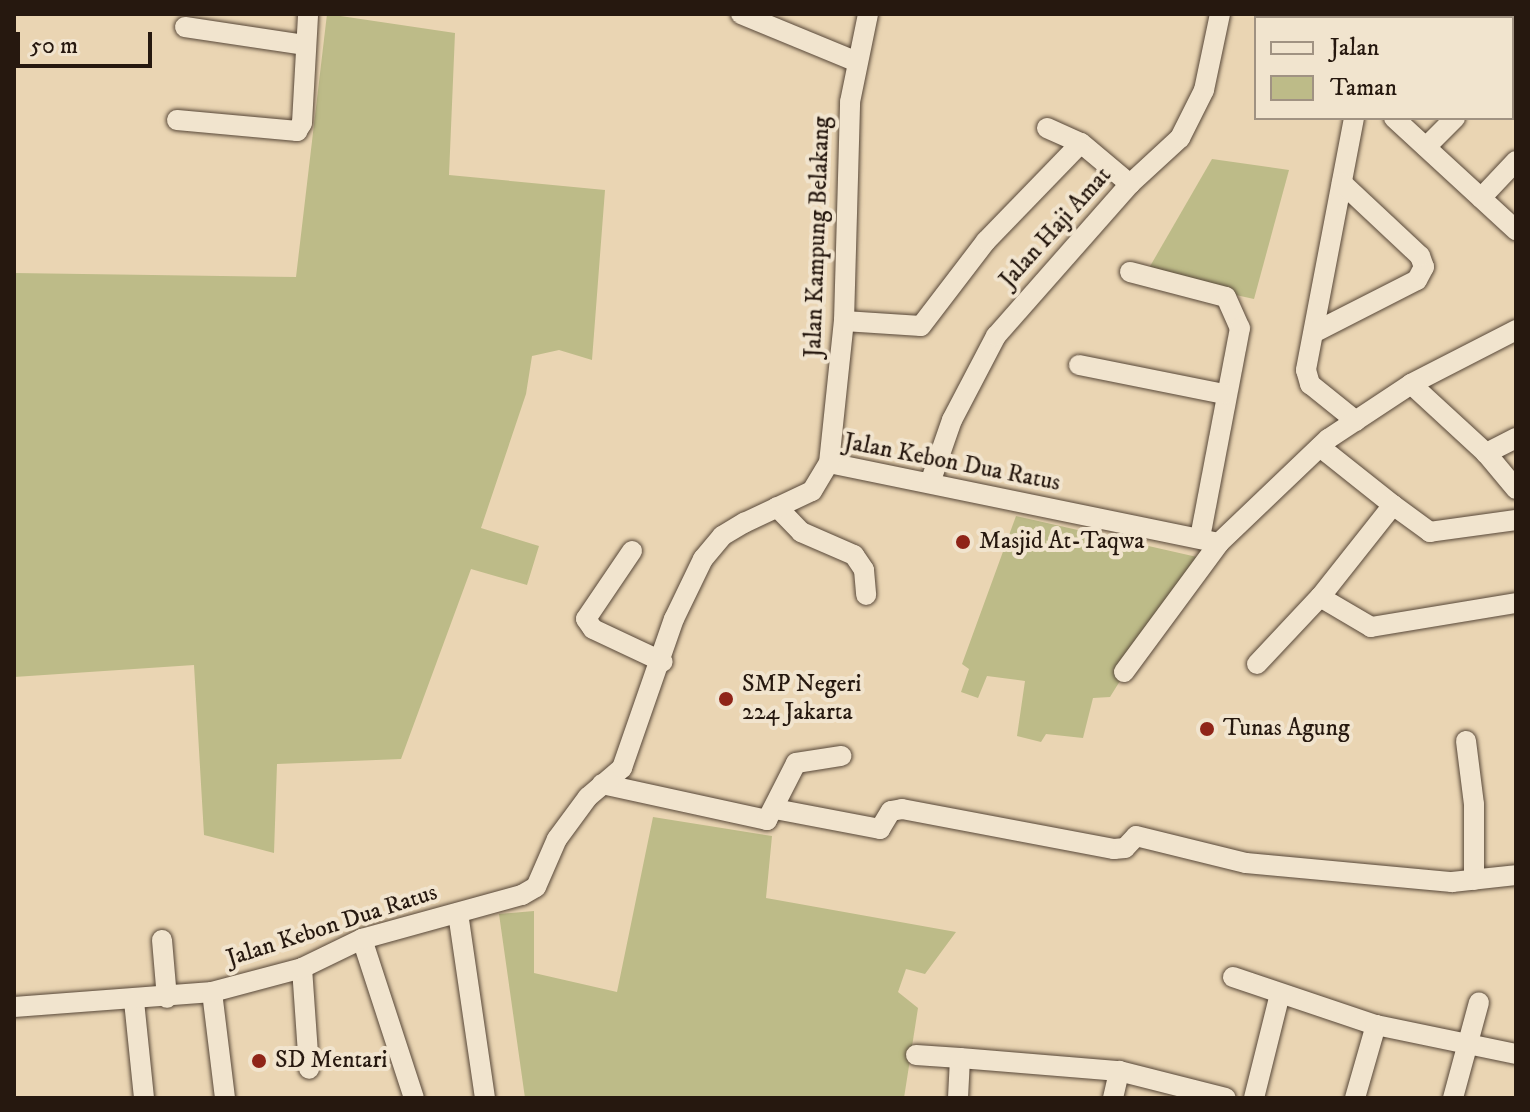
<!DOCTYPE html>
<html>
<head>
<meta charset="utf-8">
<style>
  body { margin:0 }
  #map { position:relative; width:1530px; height:1112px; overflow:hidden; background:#ead5b3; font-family:"IM FELL DW Pica",serif }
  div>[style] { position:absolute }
  .green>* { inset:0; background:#bdbb88 }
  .roads { filter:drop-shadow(0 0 2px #574738) drop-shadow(0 0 2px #574738) }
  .minor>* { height:20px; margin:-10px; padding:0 10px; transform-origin:10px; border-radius:10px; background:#f1e4ce }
  .dots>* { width:22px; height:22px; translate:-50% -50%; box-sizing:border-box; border:4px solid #f1e4ce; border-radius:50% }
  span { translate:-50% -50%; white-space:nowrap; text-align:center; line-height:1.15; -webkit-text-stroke:8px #f1e4ce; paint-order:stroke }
  .street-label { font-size:24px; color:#26180f }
  .poi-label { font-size:24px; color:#26180f }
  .left { translate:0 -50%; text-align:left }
  .frame { position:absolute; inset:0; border:16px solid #26180f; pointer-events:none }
  .legend { position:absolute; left:1254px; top:16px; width:260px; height:104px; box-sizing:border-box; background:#f1e4ce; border:2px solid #a09282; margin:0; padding:10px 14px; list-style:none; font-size:24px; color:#26180f }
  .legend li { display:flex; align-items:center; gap:16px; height:40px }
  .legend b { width:40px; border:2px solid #a09282 }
  .scale { position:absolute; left:16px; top:32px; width:136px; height:36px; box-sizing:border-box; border:4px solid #26180f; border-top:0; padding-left:10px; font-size:24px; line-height:28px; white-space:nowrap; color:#26180f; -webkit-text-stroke:6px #f1e4ce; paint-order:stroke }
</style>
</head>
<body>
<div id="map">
  <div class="green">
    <i style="clip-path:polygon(327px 14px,455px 33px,449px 175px,605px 190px,592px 360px,559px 350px,532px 356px,526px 394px,481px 528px,539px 546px,527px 585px,471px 569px,401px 759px,277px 764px,274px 853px,204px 835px,194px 665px,14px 677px,14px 273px,296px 277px)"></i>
    <i style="clip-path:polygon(1212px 159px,1289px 170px,1254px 299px,1145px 275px)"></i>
    <i style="clip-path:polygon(1016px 516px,1197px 557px,1110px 697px,1093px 698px,1083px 738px,1046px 734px,1041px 742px,1017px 736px,1025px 681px,987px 676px,978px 698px,961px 692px,969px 669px,962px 664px)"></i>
    <i style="clip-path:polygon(653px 817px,772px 836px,766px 898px,956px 932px,925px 974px,906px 969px,898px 992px,918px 1008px,904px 1098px,525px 1098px,499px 914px,534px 911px,534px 973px,617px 992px)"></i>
  </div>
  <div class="roads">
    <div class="minor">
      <i style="left:741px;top:14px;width:123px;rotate:22.4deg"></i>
      <i style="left:1352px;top:18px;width:4px;rotate:-76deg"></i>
      <i style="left:1419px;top:18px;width:4px;rotate:-63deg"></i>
      <i style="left:1437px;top:18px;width:6px;rotate:-45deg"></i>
      <i style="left:185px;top:27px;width:122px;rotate:8.5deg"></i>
      <i style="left:1512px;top:61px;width:6px;rotate:-45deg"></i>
      <i style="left:1354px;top:118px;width:257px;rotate:100.8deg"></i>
      <i style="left:1306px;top:370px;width:15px;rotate:74deg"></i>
      <i style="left:1310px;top:384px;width:59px;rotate:38.8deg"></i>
      <i style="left:1394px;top:118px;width:166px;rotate:42.6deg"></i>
      <i style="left:177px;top:120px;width:121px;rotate:5.2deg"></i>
      <i style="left:297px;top:131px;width:9px;rotate:-58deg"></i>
      <i style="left:302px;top:123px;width:109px;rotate:-86.8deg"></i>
      <i style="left:1047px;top:128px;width:37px;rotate:24deg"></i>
      <i style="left:1081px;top:143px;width:64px;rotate:39.9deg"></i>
      <i style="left:1426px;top:147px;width:41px;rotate:-45deg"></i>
      <i style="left:1481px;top:198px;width:51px;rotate:-46.6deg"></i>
      <i style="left:1130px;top:272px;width:99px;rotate:14.6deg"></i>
      <i style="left:1226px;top:297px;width:34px;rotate:66deg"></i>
      <i style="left:1240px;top:328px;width:214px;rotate:100.8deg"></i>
      <i style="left:844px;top:321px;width:77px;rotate:3.7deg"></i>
      <i style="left:921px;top:326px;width:107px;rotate:-52.6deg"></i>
      <i style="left:986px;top:241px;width:136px;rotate:-45.9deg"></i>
      <i style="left:1317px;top:331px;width:112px;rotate:-27deg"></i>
      <i style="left:1417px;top:280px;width:15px;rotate:-62deg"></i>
      <i style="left:1424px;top:267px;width:12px;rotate:-110deg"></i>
      <i style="left:1420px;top:256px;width:107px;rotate:-136.9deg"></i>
      <i style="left:1079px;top:365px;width:148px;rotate:11.3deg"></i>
      <i style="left:1411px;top:384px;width:102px;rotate:42.6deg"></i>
      <i style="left:1516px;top:438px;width:34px;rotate:153deg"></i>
      <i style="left:1486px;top:453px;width:47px;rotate:50.2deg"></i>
      <i style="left:1320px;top:447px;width:93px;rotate:38.5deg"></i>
      <i style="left:829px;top:463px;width:398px;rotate:11.6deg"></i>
      <i style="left:930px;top:483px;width:67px;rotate:-70.8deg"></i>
      <i style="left:952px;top:420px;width:95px;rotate:-62.4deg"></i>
      <i style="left:996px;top:336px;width:203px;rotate:-48.6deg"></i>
      <i style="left:1130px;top:184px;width:68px;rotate:-42.6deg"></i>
      <i style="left:1180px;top:138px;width:54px;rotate:-63.4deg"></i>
      <i style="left:1204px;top:90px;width:78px;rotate:-78.1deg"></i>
      <i style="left:777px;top:507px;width:35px;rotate:46deg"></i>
      <i style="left:801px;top:532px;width:58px;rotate:23.5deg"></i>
      <i style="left:854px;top:555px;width:18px;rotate:56deg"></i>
      <i style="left:864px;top:570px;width:25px;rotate:85deg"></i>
      <i style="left:1516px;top:520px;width:87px;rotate:172.1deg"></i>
      <i style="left:1430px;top:532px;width:46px;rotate:-143.9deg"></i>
      <i style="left:1393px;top:505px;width:117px;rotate:128.4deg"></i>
      <i style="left:1320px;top:597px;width:59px;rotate:30.5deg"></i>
      <i style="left:1371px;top:627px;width:147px;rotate:-9.4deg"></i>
      <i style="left:632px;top:551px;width:82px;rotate:124.1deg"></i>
      <i style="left:586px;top:619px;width:12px;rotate:55deg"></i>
      <i style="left:593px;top:629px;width:77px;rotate:25.2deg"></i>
      <i style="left:1257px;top:664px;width:92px;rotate:-46.8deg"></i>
      <i style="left:1124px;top:672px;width:160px;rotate:-53.6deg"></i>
      <i style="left:1219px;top:543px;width:151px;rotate:-43.7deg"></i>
      <i style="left:1328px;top:439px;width:100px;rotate:-33.5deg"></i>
      <i style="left:1411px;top:384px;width:118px;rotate:-27.2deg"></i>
      <i style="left:1466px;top:741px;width:64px;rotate:82.8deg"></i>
      <i style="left:1474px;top:804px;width:76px;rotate:90deg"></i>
      <i style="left:602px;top:784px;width:169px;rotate:12.3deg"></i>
      <i style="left:767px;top:820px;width:64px;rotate:-63deg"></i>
      <i style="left:796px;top:763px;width:46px;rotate:-8.8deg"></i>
      <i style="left:775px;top:809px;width:107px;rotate:10.8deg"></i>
      <i style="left:880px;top:829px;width:21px;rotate:-59deg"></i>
      <i style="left:891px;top:811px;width:11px;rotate:-10deg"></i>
      <i style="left:902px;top:809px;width:216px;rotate:10.7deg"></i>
      <i style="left:1114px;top:849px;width:11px;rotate:-5deg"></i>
      <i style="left:1125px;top:848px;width:16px;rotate:-47deg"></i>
      <i style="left:1136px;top:836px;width:113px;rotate:13.8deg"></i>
      <i style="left:1246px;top:863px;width:207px;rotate:5.3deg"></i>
      <i style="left:1452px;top:882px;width:64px;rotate:-6.2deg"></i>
      <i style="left:458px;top:913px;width:187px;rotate:81.7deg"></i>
      <i style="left:362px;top:939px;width:167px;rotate:71.9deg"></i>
      <i style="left:162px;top:940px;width:58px;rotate:85.1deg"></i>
      <i style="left:302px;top:968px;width:101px;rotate:86deg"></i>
      <i style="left:1233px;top:977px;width:151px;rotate:18.6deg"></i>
      <i style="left:1376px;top:1025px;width:143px;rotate:11.7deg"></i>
      <i style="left:212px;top:992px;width:107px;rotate:83deg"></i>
      <i style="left:134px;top:1001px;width:98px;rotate:84.1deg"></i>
      <i style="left:14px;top:1007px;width:199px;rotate:-4.3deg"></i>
      <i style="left:212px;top:992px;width:93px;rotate:-14.9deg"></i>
      <i style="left:302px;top:968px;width:67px;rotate:-25.8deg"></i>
      <i style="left:362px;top:939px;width:166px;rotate:-15.4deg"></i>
      <i style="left:522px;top:895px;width:16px;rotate:-30deg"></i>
      <i style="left:536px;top:887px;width:52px;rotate:-66.4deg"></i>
      <i style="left:557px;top:839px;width:52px;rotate:-53.6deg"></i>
      <i style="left:588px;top:797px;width:45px;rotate:-40.5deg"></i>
      <i style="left:622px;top:768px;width:158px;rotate:-70.8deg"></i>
      <i style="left:674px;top:619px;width:67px;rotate:-64.2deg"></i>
      <i style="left:703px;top:559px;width:30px;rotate:-50deg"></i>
      <i style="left:722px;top:536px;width:26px;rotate:-31deg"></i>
      <i style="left:744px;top:523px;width:75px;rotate:-25.2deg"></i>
      <i style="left:812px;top:491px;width:33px;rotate:-59deg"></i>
      <i style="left:829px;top:463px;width:143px;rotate:-84deg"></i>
      <i style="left:844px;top:321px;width:219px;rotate:-88.4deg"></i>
      <i style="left:850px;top:102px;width:90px;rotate:-78.4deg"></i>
      <i style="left:916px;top:1055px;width:44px;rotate:3.9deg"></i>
      <i style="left:958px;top:1098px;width:40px;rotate:-87.1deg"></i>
      <i style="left:960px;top:1058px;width:160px;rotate:4.7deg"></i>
      <i style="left:1113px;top:1098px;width:28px;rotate:-77deg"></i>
      <i style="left:1119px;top:1071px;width:110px;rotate:14.2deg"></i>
      <i style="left:1254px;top:1098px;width:107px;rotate:-76deg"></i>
      <i style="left:1355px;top:1098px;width:76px;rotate:-74deg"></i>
      <i style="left:1453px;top:1098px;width:99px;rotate:-74.8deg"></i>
    </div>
  </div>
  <div class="dots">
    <i style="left:963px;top:542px;background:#8f2418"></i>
    <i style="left:726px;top:699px;background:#8f2418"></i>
    <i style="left:1207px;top:729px;background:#8f2418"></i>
    <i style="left:259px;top:1061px;background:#8f2418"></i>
  </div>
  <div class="street-label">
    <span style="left:1056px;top:228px;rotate:-48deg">Jalan Haji Amat</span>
    <span style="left:818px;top:237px;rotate:-88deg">Jalan Kampung Belakang</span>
    <span style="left:952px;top:463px;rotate:11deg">Jalan Kebon Dua Ratus</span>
    <span style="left:332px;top:926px;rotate:-18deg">Jalan Kebon Dua Ratus</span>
  </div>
  <div class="poi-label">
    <span class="left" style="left:979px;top:542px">Masjid At-Taqwa</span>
    <span class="left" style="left:742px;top:699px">SMP Negeri<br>224 Jakarta</span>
    <span class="left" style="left:1223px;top:729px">Tunas Agung</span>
    <span class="left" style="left:275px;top:1061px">SD Mentari</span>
  </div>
  <div class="frame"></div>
  <ul class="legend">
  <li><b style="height:10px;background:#f1e4ce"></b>Jalan</li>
  <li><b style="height:22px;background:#bdbb88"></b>Taman</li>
  </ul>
  <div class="scale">50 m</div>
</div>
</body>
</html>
